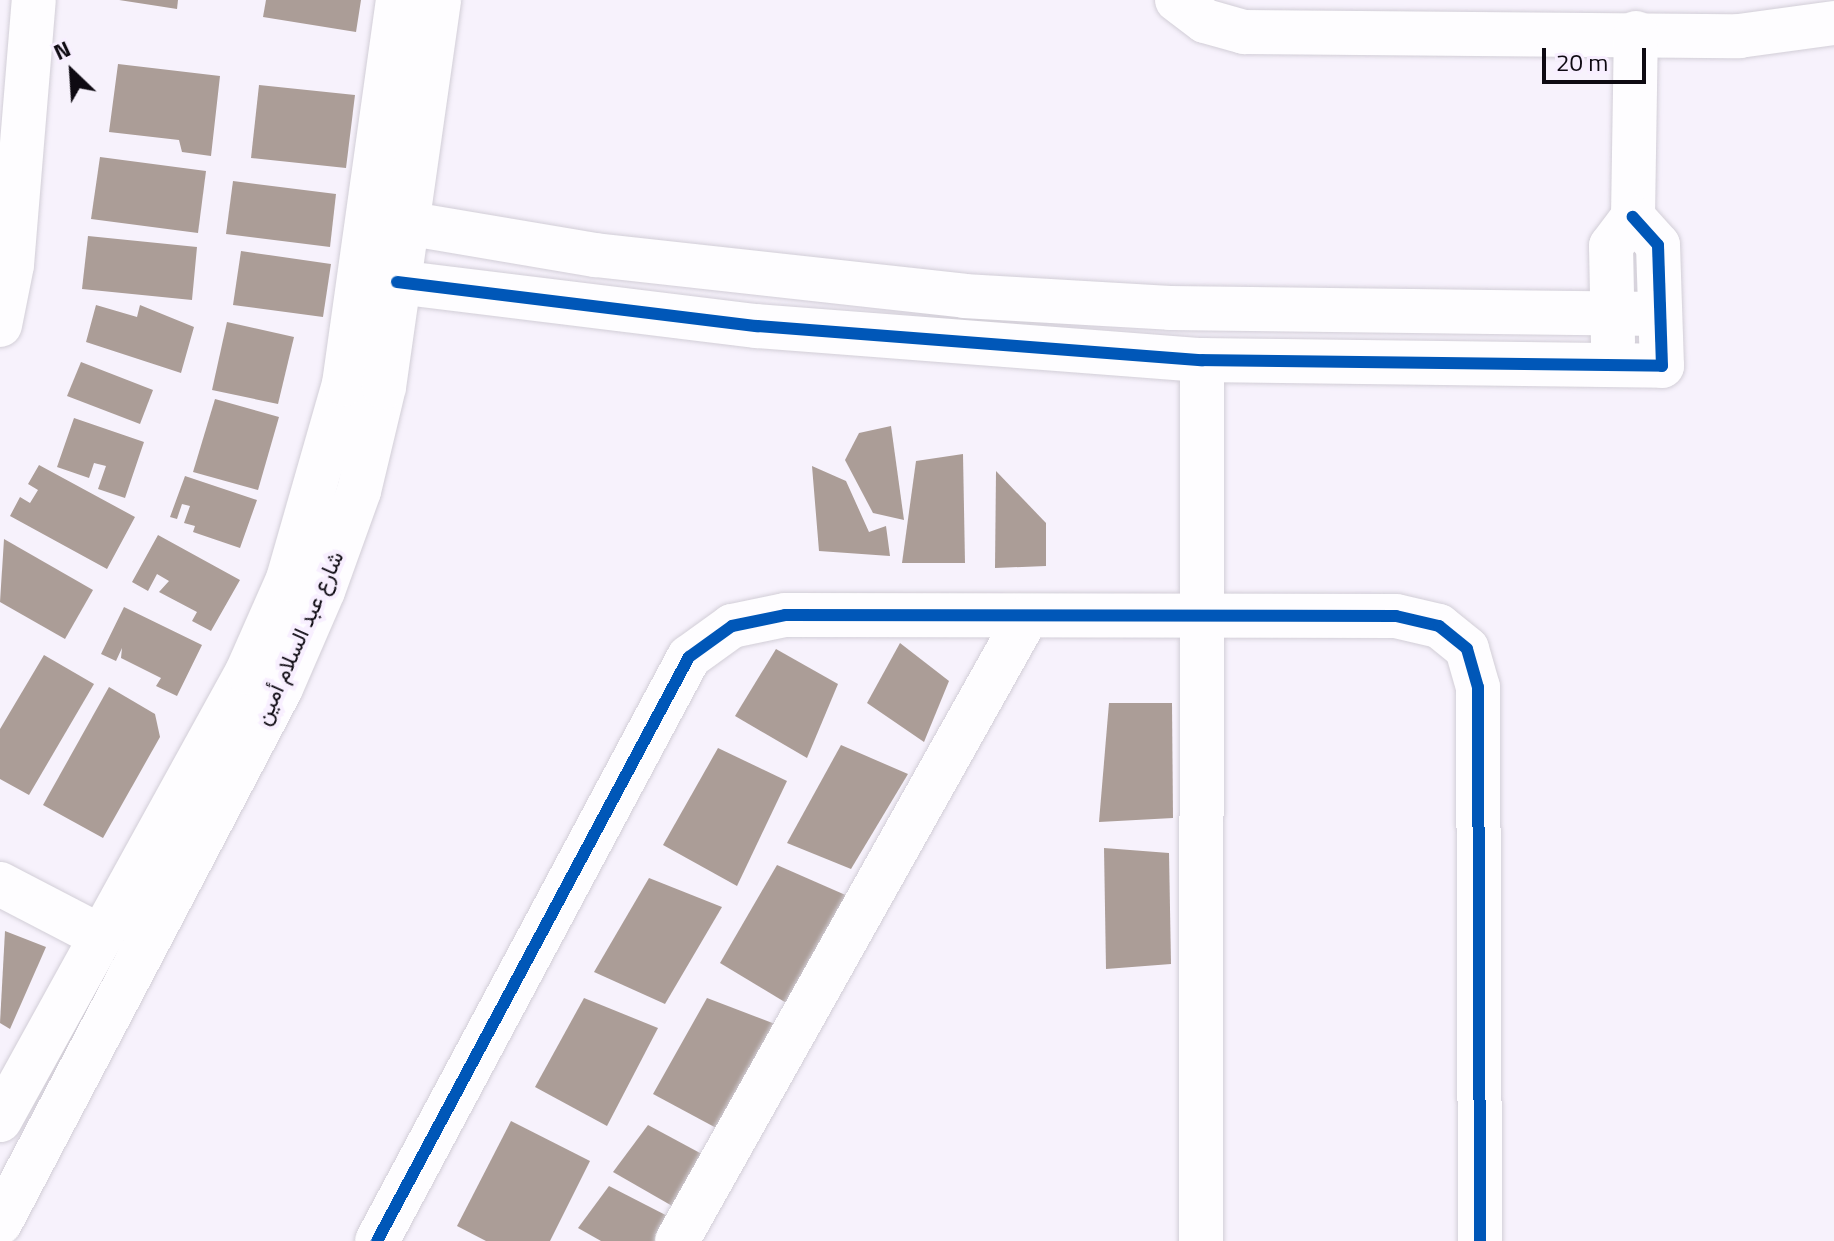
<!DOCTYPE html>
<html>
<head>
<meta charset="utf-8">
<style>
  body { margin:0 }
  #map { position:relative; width:1834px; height:1241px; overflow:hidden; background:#f7f2fc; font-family:"Titillium Web",Vazirmatn,sans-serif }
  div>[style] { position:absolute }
  .building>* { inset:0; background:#ab9d97 }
  .roads { filter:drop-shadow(0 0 2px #d2ced7) drop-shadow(0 0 2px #d2ced7) }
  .minor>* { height:44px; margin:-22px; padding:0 22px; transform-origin:22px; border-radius:22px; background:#fefdff }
  .cycleway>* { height:12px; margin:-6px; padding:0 6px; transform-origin:6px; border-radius:6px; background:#0057b8 }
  span { translate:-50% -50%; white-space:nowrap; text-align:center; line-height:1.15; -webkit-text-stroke:8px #f8efff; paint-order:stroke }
  .street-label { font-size:22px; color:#0e0a12 }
  .north { position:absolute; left:32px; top:32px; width:80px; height:80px; -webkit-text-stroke:6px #f8efff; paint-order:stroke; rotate:335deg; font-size:22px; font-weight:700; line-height:32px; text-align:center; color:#0e0a12 }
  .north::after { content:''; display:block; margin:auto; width:28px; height:36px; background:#0e0a12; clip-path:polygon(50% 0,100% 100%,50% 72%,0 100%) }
  .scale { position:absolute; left:1542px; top:48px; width:104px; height:36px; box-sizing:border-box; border:4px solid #0e0a12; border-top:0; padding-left:10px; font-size:24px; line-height:28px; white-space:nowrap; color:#0e0a12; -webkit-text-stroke:6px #f8efff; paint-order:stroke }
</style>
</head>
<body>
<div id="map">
  <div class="building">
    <i style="clip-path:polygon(119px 0,178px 0,177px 9px)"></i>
    <i style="clip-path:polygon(266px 0,361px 0,356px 32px,263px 17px)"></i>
    <i style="clip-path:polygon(118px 64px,220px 76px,211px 156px,182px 152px,179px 140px,109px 132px)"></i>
    <i style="clip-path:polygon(259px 85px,355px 95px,346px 168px,251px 158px)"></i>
    <i style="clip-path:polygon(100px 157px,206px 171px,198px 233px,91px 219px)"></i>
    <i style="clip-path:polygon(233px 181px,336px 194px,330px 247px,226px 234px)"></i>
    <i style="clip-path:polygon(88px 236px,197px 247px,192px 300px,82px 289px)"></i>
    <i style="clip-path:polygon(241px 251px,331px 264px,323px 317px,233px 305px)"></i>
    <i style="clip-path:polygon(96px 305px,137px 317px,140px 305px,194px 327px,181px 373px,86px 342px)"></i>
    <i style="clip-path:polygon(227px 322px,294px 337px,278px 404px,212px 390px)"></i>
    <i style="clip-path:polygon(81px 362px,153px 390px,140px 424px,67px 396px)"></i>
    <i style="clip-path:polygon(215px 399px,279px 417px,258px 490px,193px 472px)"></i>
    <i style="clip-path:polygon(74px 418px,144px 442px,125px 498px,98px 489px,106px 466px,94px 463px,89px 478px,57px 467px)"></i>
    <i style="clip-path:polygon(891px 426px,904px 520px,873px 513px,845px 460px,859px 433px)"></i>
    <i style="clip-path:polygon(963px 454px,965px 563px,902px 563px,916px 461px)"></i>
    <i style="clip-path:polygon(39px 465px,135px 517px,107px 569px,10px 516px,20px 497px,30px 503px,38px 490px,28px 484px)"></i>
    <i style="clip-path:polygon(812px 466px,846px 481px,869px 532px,886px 526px,890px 556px,819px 551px)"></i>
    <i style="clip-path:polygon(996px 471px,1046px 523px,1046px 566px,995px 568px)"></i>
    <i style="clip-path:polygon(185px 476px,257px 500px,240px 548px,193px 532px,195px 526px,184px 523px,190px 506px,182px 504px,177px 519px,170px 517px)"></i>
    <i style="clip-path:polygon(158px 535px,240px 580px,211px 631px,192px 621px,197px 612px,159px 592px,169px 581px,157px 574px,148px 591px,132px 582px)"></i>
    <i style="clip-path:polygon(4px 539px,93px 590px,65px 639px,0 602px)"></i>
    <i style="clip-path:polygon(124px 607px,202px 645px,177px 696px,156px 686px,161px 678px,121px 658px,122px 648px,116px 661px,101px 654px)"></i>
    <i style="clip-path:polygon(900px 643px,949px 681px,924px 742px,867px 703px)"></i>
    <i style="clip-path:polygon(776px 649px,838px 684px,807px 758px,735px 716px)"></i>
    <i style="clip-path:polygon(44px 655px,94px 684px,29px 795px,0 779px,0 729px)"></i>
    <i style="clip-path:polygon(109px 687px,155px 714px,160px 737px,103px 838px,43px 805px)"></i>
    <i style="clip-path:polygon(1109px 703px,1172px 703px,1173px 818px,1099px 822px)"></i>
    <i style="clip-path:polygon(841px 745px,908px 774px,851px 869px,787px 843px)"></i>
    <i style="clip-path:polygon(718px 748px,787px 781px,737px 886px,663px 845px)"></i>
    <i style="clip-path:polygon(1104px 848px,1169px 853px,1171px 964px,1106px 969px)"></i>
    <i style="clip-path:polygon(777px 865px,850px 897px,793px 1007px,720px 963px)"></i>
    <i style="clip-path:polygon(649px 878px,722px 907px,665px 1004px,594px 972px)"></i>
    <i style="clip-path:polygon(5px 931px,46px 947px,10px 1029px,0 1023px)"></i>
    <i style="clip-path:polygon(584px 998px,658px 1028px,607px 1126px,535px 1087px)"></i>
    <i style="clip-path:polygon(707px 998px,775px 1024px,720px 1130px,653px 1094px)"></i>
    <i style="clip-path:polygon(511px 1121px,590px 1161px,550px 1241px,486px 1241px,457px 1226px)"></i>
    <i style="clip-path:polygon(648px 1125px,713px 1160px,674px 1207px,613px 1172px)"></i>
    <i style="clip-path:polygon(609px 1186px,685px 1225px,672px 1241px,601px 1241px,578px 1228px)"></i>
  </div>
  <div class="roads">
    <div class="minor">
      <i style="left:1177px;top:0;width:35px;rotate:37deg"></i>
      <i style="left:1205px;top:21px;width:41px;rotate:15.8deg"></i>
      <i style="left:1244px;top:32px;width:495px;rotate:0.5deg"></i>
      <i style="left:1739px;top:36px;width:96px;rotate:-7.8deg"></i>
      <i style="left:1633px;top:217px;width:184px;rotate:-89.1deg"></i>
      <i style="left:406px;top:223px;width:192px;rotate:9.6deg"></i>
      <i style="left:595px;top:255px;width:371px;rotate:6.3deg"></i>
      <i style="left:964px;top:296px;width:206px;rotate:3.3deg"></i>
      <i style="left:1170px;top:308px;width:490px;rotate:0.7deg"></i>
      <i style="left:397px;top:282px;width:363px;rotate:7deg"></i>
      <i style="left:757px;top:326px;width:446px;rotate:4.4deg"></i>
      <i style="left:1202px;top:360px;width:460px;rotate:0.7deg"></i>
      <i style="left:1662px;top:366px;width:121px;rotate:-91.9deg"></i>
      <i style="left:1658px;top:245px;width:38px;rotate:-132deg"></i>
      <i style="left:0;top:325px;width:61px;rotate:-78.7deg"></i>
      <i style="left:12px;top:265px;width:266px;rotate:-85.3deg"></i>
      <i style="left:1613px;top:342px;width:96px;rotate:-91.2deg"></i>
      <i style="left:1611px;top:246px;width:36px;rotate:-53deg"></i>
      <i style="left:0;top:884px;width:110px;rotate:27.5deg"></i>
      <i style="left:0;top:1120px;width:512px;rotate:-61.13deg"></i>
      <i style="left:247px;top:672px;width:102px;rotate:-66.2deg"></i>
      <i style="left:288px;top:579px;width:203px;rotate:-74deg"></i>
      <i style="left:344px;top:384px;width:388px;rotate:-82deg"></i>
      <i style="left:0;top:1223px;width:604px;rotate:-62.29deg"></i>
      <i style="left:281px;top:688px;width:106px;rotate:-66.6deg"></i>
      <i style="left:323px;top:591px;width:106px;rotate:-70.2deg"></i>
      <i style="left:359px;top:491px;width:107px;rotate:-76.5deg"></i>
      <i style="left:384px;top:387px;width:391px;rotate:-81.9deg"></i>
      <i style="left:377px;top:1241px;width:662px;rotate:-61.89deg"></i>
      <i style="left:689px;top:657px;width:53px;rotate:-35.8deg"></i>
      <i style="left:732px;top:626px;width:54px;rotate:-11.7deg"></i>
      <i style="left:785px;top:615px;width:611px;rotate:0.09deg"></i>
      <i style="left:1396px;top:616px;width:44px;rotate:13.1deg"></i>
      <i style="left:1439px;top:626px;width:36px;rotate:39deg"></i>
      <i style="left:1467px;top:649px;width:40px;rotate:74deg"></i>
      <i style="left:1478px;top:687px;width:554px;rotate:89.79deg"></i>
      <i style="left:677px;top:1241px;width:714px;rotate:-60.74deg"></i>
      <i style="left:1201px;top:1241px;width:881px;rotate:-89.93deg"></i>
    </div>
  </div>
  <div class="cycleway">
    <i style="left:397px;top:282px;width:363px;rotate:7deg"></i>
    <i style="left:757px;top:326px;width:446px;rotate:4.4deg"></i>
    <i style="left:1202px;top:360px;width:460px;rotate:0.7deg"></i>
    <i style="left:1662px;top:366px;width:121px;rotate:-91.9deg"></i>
    <i style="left:1658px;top:245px;width:38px;rotate:-132deg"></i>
    <i style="left:377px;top:1241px;width:662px;rotate:-61.89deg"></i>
    <i style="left:689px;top:657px;width:53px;rotate:-35.8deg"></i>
    <i style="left:732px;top:626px;width:54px;rotate:-11.7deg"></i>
    <i style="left:785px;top:615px;width:611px;rotate:0.09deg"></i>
    <i style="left:1396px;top:616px;width:44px;rotate:13.1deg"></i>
    <i style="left:1439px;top:626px;width:36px;rotate:39deg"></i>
    <i style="left:1467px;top:649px;width:40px;rotate:74deg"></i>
    <i style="left:1478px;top:687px;width:554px;rotate:89.79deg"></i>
  </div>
  <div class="street-label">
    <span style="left:299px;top:638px;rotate:-66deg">شارع عبد السلام أمين</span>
  </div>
  <div class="north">N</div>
  <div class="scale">20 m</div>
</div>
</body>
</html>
